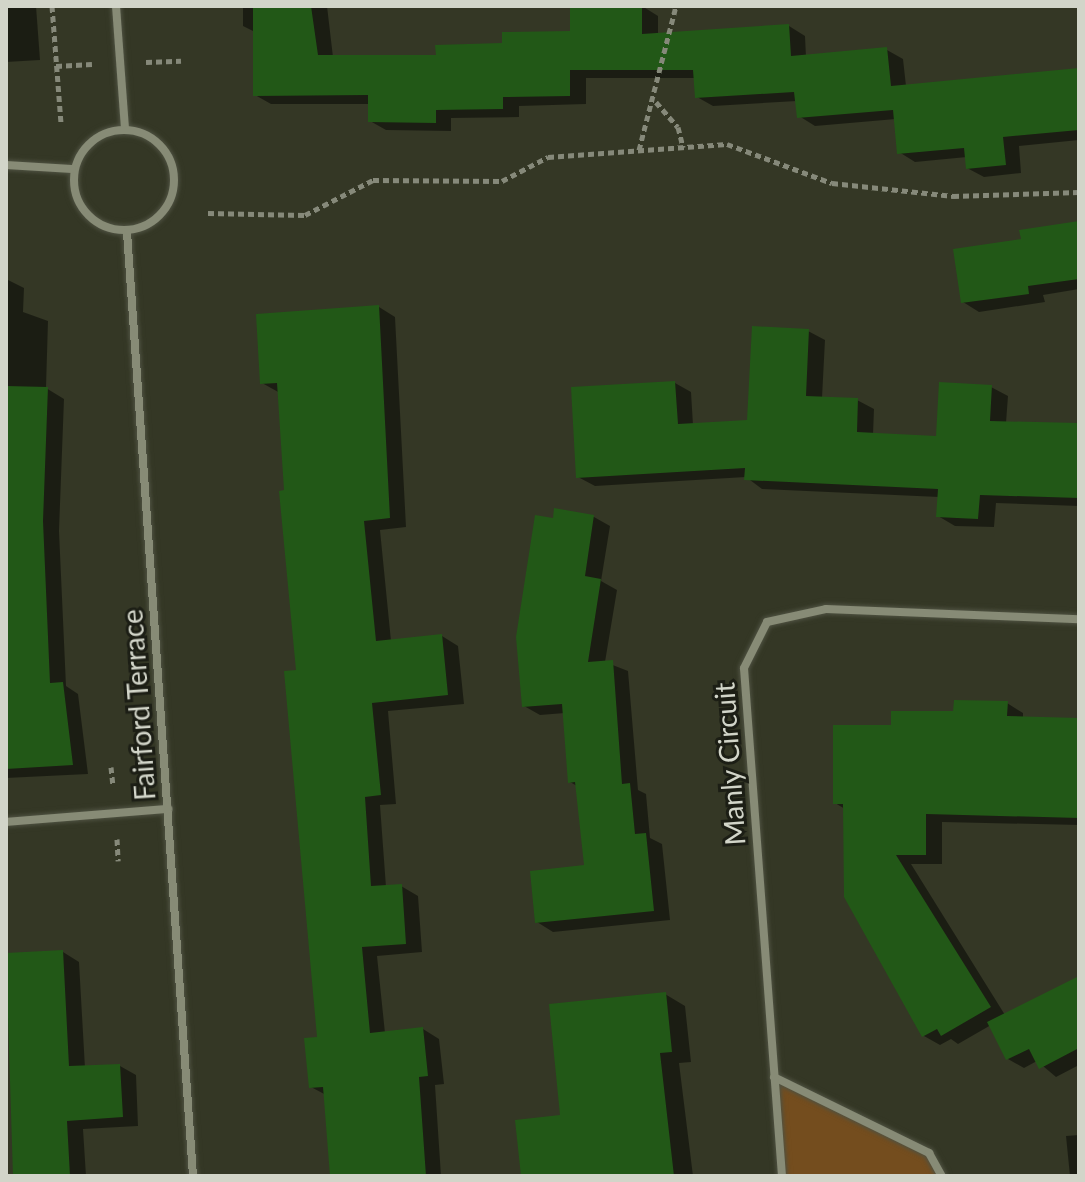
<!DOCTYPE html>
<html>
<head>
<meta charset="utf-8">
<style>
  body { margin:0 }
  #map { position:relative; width:1085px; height:1182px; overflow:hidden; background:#343725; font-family:Lato,sans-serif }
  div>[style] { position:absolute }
  .green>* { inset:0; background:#744d1e }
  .shadow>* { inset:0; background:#0007 }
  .building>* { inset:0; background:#225817 }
  .path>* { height:5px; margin-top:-2.5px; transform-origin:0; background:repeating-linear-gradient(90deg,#86897a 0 6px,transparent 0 10px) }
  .roads { filter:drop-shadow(0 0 2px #4f5242) drop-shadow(0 0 2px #4f5242) }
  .minor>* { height:8px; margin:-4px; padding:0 4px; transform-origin:4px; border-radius:4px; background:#878b76 }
  .minor>.ring { margin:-4px; padding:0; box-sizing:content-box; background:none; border:8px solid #878b76; border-radius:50% }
  span { translate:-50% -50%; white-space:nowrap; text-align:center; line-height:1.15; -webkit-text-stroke:6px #1c1e15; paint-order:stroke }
  .street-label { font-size:28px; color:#d2d5c9 }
  .frame { position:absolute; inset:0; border:8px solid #d2d5c9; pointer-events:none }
</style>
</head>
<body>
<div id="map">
  <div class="green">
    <i style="clip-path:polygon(774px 1077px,929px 1153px,942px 1176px,782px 1176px)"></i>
  </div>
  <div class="shadow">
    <i style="clip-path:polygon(6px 6px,36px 6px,40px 60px,6px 62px)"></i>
    <i style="clip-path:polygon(243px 6px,327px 6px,333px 57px,438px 57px,572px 32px,642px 6px,658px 16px,658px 35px,789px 26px,805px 36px,806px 57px,887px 50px,903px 59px,906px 86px,1079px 70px,1079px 140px,1019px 146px,1021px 173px,984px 177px,967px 168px,967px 157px,915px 162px,899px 152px,896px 119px,815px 126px,799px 116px,797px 101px,713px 106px,697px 97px,696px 78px,586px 78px,586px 104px,519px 106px,519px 117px,451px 118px,451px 131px,386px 130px,370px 121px,370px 104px,271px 104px,255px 95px,255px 32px,243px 26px)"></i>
    <i style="clip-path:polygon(1079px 223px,1079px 289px,1043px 295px,1045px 302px,979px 312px,963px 302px,1023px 241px)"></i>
    <i style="clip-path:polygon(6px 279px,24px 288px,23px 312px,48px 321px,46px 388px,64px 399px,59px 531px,66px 686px,78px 694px,88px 774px,6px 778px)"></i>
    <i style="clip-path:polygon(379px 307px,395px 317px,406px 527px,380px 530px,391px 641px,442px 636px,458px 646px,464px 704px,388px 711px,396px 804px,380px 805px,386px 887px,401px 886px,418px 896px,422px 952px,377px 956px,385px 1033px,423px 1029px,439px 1039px,444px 1084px,435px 1085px,441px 1176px,332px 1176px,326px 1095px,311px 1087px,319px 1039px,280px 393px,262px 383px)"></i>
    <i style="clip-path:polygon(808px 331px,825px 340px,822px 398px,857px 400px,874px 409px,873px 435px,938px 438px,991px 387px,1008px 396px,1006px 423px,1079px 425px,1079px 506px,996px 503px,994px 527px,955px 526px,938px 516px,939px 497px,762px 489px,746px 477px,595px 486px,578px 477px,675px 383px,691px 392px,693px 425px,749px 422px)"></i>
    <i style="clip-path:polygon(594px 517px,610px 526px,601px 581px,617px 590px,605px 662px,628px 671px,638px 790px,646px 794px,650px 838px,662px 844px,670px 920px,553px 932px,537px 922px,586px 867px,577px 786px,570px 782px,565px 713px,540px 715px,524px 706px,555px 520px)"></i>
    <i style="clip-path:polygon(1007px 703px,1023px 713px,1023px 719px,1079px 720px,1079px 825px,942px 822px,942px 864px,911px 864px,1005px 1015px,1079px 978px,1079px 1065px,1056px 1077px,1037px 1061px,1024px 1068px,1008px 1059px,991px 1025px,958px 1044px,951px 1039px,940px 1045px,924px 1036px,845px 809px,835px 803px,893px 727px)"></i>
    <i style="clip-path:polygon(63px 952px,79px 962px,85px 1068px,120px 1066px,136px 1075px,138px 1126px,83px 1129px,86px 1176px,15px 1176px,6px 955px)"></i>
    <i style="clip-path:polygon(665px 994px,685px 1006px,691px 1062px,679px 1063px,693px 1176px,523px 1176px,562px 1116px)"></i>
    <i style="clip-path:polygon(1079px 1135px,1079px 1176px,1070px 1176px,1066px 1136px)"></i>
  </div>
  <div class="building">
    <i style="clip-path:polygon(253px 6px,311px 6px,318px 55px,436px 55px,435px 45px,502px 43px,502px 32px,570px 31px,570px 6px,642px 6px,642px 34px,789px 24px,791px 56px,887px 47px,891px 86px,1079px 68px,1079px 130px,1003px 137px,1006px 165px,966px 169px,964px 148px,897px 154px,893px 110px,797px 118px,794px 92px,695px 98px,693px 70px,570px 70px,570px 96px,503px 97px,503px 109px,436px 110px,436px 123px,368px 122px,368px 95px,253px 96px)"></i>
    <i style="clip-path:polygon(1079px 221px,1079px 279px,1028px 286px,1029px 294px,961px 303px,953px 249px,1021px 239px,1019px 230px)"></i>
    <i style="clip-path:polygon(379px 305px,390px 518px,364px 521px,376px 641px,442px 634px,448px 695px,372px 703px,381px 795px,365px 797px,371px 886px,402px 884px,406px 944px,362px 947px,370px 1033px,423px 1027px,428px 1076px,419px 1077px,426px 1176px,330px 1176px,323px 1087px,309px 1088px,304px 1038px,317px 1037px,284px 671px,296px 670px,279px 491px,284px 490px,277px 383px,260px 384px,256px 314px)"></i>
    <i style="clip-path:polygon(752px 326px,809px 329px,806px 396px,858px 398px,857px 432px,936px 436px,939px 382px,992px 385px,990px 421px,1079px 423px,1079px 498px,980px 495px,978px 519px,936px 517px,938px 489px,744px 480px,745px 468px,576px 478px,571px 387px,675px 381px,678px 424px,747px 420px)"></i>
    <i style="clip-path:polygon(6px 386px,48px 387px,43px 521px,50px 683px,63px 682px,73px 765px,6px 769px)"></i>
    <i style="clip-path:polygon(554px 508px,594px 515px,585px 576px,601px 579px,588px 662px,613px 660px,622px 784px,630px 783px,635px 834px,646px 833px,654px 911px,535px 923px,530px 871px,584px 865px,575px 782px,568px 783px,562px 704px,522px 707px,516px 637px,535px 515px,553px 518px)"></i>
    <i style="clip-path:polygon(954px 700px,1008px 701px,1007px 716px,1079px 718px,1079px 818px,926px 814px,926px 855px,896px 855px,991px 1007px,941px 1036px,937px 1029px,922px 1037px,844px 897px,843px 804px,833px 804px,833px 725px,891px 725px,891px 711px,953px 711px)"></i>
    <i style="clip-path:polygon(63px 950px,69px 1066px,120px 1064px,123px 1117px,67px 1121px,70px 1176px,13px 1176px,6px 953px)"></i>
    <i style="clip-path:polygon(1079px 976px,1079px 1048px,1039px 1069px,1029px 1049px,1006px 1060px,987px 1022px)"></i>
    <i style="clip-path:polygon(666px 992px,672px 1052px,660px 1053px,674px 1176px,521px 1176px,515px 1120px,560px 1115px,549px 1004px)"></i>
  </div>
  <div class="path">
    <i style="left:52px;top:6px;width:117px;rotate:85.6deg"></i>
    <i style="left:146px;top:62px;width:35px;rotate:-2deg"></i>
    <i style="left:56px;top:66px;width:36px;rotate:-3deg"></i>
    <i style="left:656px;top:102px;width:33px;rotate:49deg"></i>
    <i style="left:678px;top:127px;width:21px;rotate:76deg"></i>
    <i style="left:639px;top:150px;width:149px;rotate:-75.6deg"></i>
    <i style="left:208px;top:213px;width:97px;rotate:1.2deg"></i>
    <i style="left:305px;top:215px;width:76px;rotate:-27.2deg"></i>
    <i style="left:373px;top:180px;width:129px;rotate:0.4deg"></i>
    <i style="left:502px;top:181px;width:52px;rotate:-27.6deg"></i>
    <i style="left:548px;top:157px;width:179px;rotate:-4.2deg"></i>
    <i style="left:727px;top:144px;width:112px;rotate:20.4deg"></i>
    <i style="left:832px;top:183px;width:122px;rotate:6.1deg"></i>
    <i style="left:953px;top:196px;width:126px;rotate:-1.8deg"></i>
    <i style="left:111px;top:767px;width:18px;rotate:84deg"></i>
    <i style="left:117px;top:839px;width:22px;rotate:87deg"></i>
  </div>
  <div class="roads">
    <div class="minor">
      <i style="left:116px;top:6px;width:124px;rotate:85.8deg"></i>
      <i class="ring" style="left:74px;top:130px;width:92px;height:92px"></i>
      <i style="left:6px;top:165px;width:66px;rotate:3.5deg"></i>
      <i style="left:127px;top:232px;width:946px;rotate:86deg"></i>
      <i style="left:6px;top:822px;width:163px;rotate:-4.6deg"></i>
      <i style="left:774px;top:1077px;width:173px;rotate:26.1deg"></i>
      <i style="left:929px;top:1153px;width:26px;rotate:61deg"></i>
      <i style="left:782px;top:1176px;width:509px;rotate:-94.28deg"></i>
      <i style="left:744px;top:668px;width:51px;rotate:-63.4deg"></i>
      <i style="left:767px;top:622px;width:60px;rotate:-12.4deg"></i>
      <i style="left:826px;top:609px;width:253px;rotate:2.3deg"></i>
    </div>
  </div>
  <div class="street-label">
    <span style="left:138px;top:705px;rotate:-94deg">Fairford Terrace</span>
    <span style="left:729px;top:764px;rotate:-94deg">Manly Circuit</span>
  </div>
  <div class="frame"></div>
</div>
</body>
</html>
